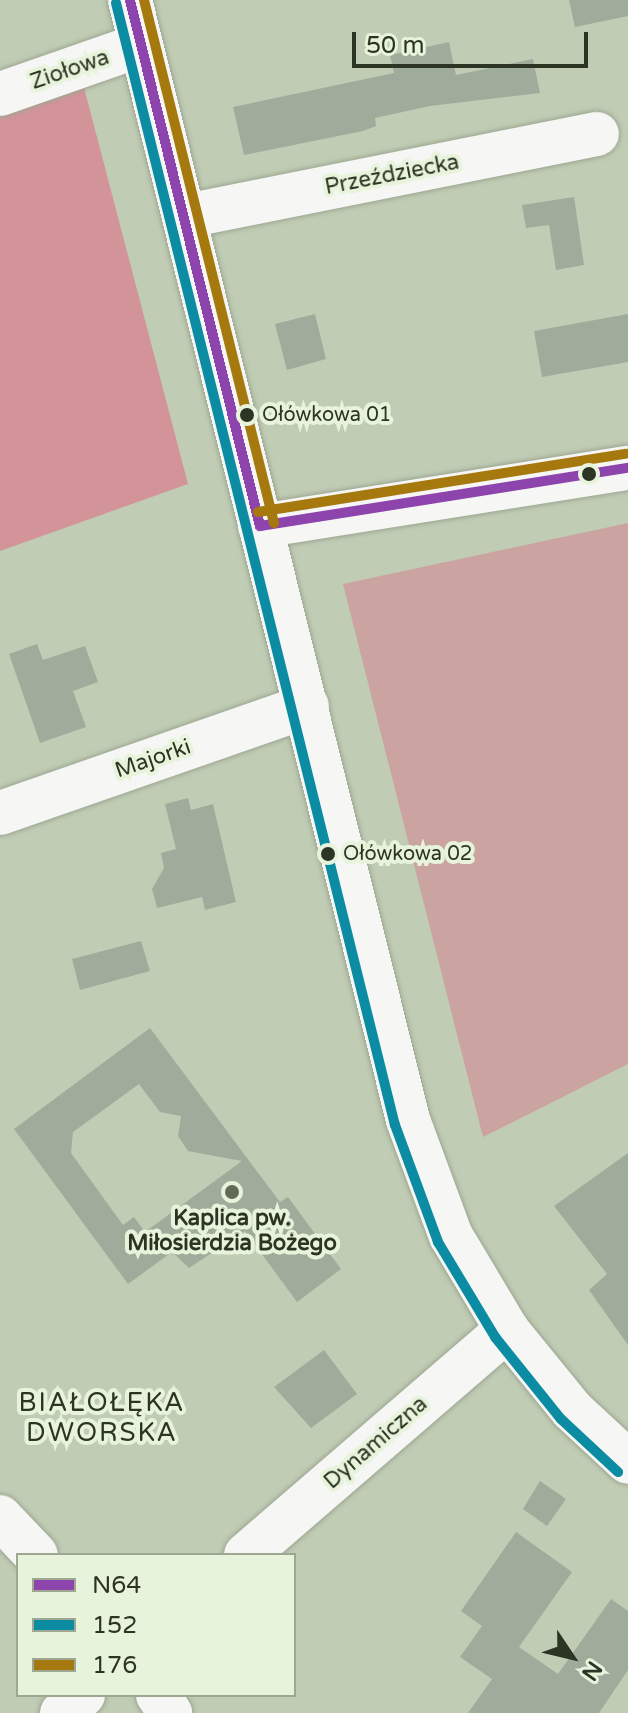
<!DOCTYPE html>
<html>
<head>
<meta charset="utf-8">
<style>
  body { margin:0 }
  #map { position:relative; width:628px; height:1713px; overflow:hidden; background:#c0ccb4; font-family:"Varela Round",sans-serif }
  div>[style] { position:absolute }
  .green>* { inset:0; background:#cba3a0 }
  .forest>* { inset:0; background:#d39499 }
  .building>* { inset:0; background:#a0ac9b }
  .roads { filter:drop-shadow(0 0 2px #9ca692) drop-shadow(0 0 2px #9ca692) }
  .minor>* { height:44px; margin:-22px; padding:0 22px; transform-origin:22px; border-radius:22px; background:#f6f7f4 }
  .bus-1>* { height:10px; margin:-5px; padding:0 5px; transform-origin:5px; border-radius:5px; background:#8e44ad }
  .bus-2>* { height:10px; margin:-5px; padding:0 5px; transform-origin:5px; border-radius:5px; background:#0b8ca3 }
  .bus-3>* { height:10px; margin:-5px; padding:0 5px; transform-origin:5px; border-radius:5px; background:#a6790e }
  .dots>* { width:22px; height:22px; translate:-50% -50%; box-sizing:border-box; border:4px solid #e8f3dc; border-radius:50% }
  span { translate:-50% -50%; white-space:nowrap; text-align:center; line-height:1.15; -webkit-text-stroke:8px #e8f3dc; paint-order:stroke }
  .bus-label { font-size:20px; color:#2c3523 }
  .left { translate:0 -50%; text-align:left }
  .street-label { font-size:22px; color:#2c3523 }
  .poi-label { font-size:22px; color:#2c3523; font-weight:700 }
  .quarter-label { font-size:26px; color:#2c3523; letter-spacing:2px }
  .legend { position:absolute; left:16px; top:1553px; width:280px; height:144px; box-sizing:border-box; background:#e8f3dc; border:2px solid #9da792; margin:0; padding:10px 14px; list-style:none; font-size:24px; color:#2c3523 }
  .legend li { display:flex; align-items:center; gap:16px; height:40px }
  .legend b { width:40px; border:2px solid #9da792 }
  .north { position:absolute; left:532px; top:1617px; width:80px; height:80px; -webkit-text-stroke:6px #e8f3dc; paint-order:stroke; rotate:125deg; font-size:22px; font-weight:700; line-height:32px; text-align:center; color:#2c3523 }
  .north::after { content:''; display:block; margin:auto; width:28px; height:36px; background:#2c3523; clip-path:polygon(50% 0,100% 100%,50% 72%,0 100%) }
  .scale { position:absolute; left:352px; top:32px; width:236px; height:36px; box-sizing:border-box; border:4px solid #2c3523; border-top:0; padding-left:10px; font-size:24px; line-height:28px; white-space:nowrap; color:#2c3523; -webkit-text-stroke:6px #e8f3dc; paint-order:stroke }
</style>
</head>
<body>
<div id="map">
  <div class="green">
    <i style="clip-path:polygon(628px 523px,628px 1064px,483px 1137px,343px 584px)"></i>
  </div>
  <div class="forest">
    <i style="clip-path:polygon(82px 80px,188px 484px,0 551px,0 109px)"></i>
  </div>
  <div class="building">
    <i style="clip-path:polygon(569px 0,628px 0,628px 16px,575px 27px)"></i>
    <i style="clip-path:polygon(449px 42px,456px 75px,533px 59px,540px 93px,430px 106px,375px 118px,376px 126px,363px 131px,244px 155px,233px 107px,394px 73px,390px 55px)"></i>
    <i style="clip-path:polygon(574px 197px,584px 265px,556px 270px,549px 225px,526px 228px,522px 205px)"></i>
    <i style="clip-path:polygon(315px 314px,326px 359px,287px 370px,275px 324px)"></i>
    <i style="clip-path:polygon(628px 314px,628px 362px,542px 377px,534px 331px)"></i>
    <i style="clip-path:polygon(37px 644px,43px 660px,85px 646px,98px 682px,73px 691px,86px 727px,40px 743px,9px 654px)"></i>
    <i style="clip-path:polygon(188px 798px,191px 810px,213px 804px,236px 902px,205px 910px,202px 897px,157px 908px,152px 889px,164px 868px,161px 853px,176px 849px,165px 804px)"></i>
    <i style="clip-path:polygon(141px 941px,150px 971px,80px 990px,72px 959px)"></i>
    <i style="clip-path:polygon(evenodd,150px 1028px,280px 1202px,288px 1197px,341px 1269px,297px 1302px,245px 1231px,189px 1268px,172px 1252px,128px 1284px,14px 1129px,150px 1028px,139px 1084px,160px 1112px,181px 1116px,178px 1136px,188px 1151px,242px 1161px,145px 1232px,134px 1217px,123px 1225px,71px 1153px,73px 1132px,139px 1084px)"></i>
    <i style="clip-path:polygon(628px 1153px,628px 1345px,589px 1290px,607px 1274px,554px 1206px)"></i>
    <i style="clip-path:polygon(324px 1350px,357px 1394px,311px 1428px,274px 1387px)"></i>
    <i style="clip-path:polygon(540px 1481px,566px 1499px,547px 1526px,523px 1509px)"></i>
    <i style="clip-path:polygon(516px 1532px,572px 1572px,519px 1647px,558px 1674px,611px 1599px,628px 1611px,628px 1670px,599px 1713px,468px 1713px,492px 1679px,460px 1657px,482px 1626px,461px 1611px)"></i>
  </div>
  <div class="roads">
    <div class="minor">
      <i style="left:130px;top:0;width:1154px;rotate:76.06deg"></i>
      <i style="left:408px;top:1120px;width:124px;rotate:69.7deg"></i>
      <i style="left:451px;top:1236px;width:109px;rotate:59.2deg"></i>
      <i style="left:507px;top:1330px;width:103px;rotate:50.9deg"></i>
      <i style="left:572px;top:1410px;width:76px;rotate:42.9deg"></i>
      <i style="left:0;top:94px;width:149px;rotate:-19.2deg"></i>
      <i style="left:186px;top:216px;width:419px;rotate:-11.3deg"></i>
      <i style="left:260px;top:526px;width:373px;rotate:-9deg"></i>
      <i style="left:0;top:813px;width:325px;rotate:-19.2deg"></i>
      <i style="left:0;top:1517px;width:52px;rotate:46.5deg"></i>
      <i style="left:246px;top:1555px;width:345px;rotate:-40.8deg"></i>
      <i style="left:158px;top:1695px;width:22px;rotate:56deg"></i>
      <i style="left:62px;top:1713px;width:28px;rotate:-41deg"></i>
    </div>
  </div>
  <div class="bus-1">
    <i style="left:130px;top:0;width:542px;rotate:76.12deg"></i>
    <i style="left:260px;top:526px;width:373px;rotate:-9deg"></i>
  </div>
  <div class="bus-2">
    <i style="left:116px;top:3px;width:1156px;rotate:76.04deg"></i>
    <i style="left:395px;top:1125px;width:125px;rotate:69.8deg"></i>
    <i style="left:438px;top:1242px;width:111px;rotate:59deg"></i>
    <i style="left:495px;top:1337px;width:105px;rotate:51.2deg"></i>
    <i style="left:561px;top:1419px;width:78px;rotate:42.9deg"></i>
  </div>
  <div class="bus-3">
    <i style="left:144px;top:0;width:539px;rotate:76.04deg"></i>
    <i style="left:258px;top:512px;width:373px;rotate:-9deg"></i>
  </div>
  <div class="dots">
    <i style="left:247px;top:415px;background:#2c3523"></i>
    <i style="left:589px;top:474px;background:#2c3523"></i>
    <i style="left:328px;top:854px;background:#2c3523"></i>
    <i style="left:232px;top:1192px;background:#606a56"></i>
  </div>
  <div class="bus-label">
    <span class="left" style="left:262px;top:415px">Ołówkowa 01</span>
    <span class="left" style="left:343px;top:854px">Ołówkowa 02</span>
  </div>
  <div class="street-label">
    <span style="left:70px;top:70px;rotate:-19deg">Ziołowa</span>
    <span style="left:392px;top:175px;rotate:-11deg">Przeździecka</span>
    <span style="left:153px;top:759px;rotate:-19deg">Majorki</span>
    <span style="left:376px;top:1443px;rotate:-41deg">Dynamiczna</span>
  </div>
  <div class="poi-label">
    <span style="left:232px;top:1231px">Kaplica pw.<br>Miłosierdzia Bożego</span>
  </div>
  <div class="quarter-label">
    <span style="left:102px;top:1418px">BIAŁOŁĘKA<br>DWORSKA</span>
  </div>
  <ul class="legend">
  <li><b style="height:10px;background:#8e44ad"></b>N64</li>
  <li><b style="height:10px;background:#0b8ca3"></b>152</li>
  <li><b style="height:10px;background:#a6790e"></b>176</li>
  </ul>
  <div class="north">N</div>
  <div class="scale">50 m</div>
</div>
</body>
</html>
